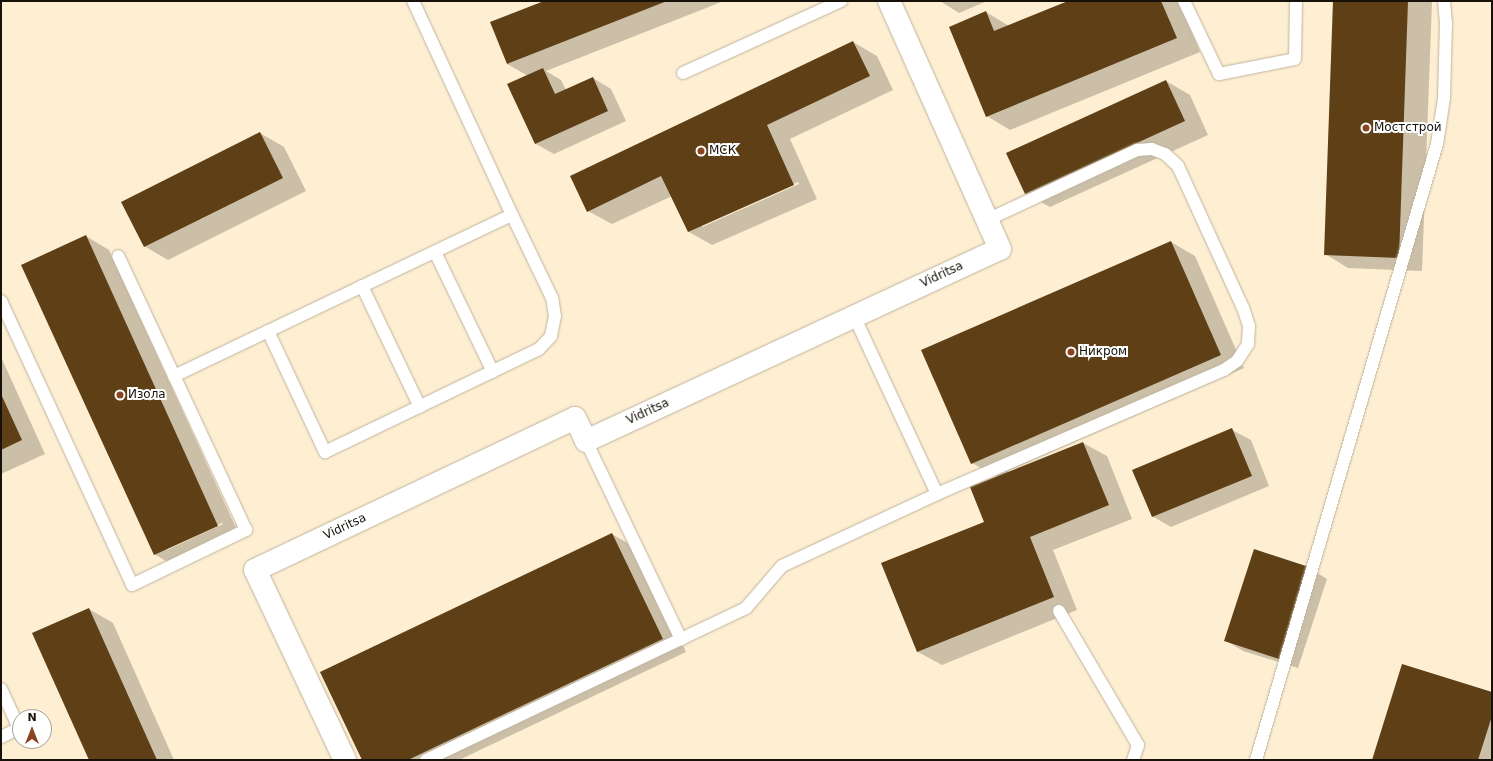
<!DOCTYPE html>
<html>
<head>
<meta charset="utf-8">
<style>
  body { margin:0 }
  #map { position:relative; width:1493px; height:761px; overflow:hidden; background:#fefbf7; font-family:"DejaVu Sans",sans-serif }
  div>[style] { position:absolute }
  .built>* { inset:0; background:#feefd2 }
  .shadow>* { inset:0; background:#0003 }
  .building>* { inset:0; background:#5e3f16 }
  .roads { filter:drop-shadow(0 0 1px #beb39e) drop-shadow(0 0 1px #beb39e) }
  .lane>* { height:12px; margin:-6px; padding:0 6px; transform-origin:6px; border-radius:6px; background:#fff }
  .street>* { height:22px; margin:-11px; padding:0 11px; transform-origin:11px; border-radius:11px; background:#fff }
  .dots>* { width:11px; height:11px; translate:-50% -50%; box-sizing:border-box; border:2px solid #fff; border-radius:50% }
  span { translate:-50% -50%; white-space:nowrap; text-align:center; line-height:1.15; -webkit-text-stroke:4px #fff; paint-order:stroke }
  .poi-label { font-size:12px; color:#16120a }
  .left { translate:0 -50%; text-align:left }
  .street-label { font-size:12px; color:#16120a }
  .frame { position:absolute; inset:0; border:2px solid #16120a; pointer-events:none }
  .north { position:absolute; left:12px; top:709px; width:40px; height:40px; box-sizing:border-box; background:#fff; border:1px solid #a2a09d; border-radius:50%; rotate:0deg; font-size:11px; font-weight:700; line-height:16px; text-align:center; color:#16120a }
  .north::after { content:''; display:block; margin:auto; width:14px; height:18px; background:#8a441f; clip-path:polygon(50% 0,100% 100%,50% 72%,0 100%) }
</style>
</head>
<body>
<div id="map">
  <div class="built">
    <i style="clip-path:polygon(evenodd,1px 1px,1492px 1px,1492px 760px,1px 760px,1px 1px,20px 717px,44px 717px,44px 741px,20px 741px,20px 717px)"></i>
  </div>
  <div class="shadow">
    <i style="clip-path:polygon(546px 1px,724px 1px,546px 71px,561px 80px,566px 90px,593px 78px,611px 89px,626px 121px,554px 154px,536px 144px,528px 76px,507px 64px)"></i>
    <i style="clip-path:polygon(940px 1px,987px 1px,959px 13px)"></i>
    <i style="clip-path:polygon(1071px 1px,1179px 1px,1200px 52px,1010px 130px,987px 116px,986px 12px,1009px 26px)"></i>
    <i style="clip-path:polygon(1334px 1px,1432px 1px,1422px 271px,1348px 268px,1325px 254px)"></i>
    <i style="clip-path:polygon(evenodd,853px 42px,877px 56px,893px 90px,790px 139px,817px 199px,712px 245px,689px 232px,672px 196px,612px 224px,588px 211px,853px 42px,798px 182px,799px 184px,702px 227px,702px 225px,798px 182px)"></i>
    <i style="clip-path:polygon(1166px 81px,1190px 95px,1208px 135px,1050px 207px,1026px 194px,1008px 154px)"></i>
    <i style="clip-path:polygon(260px 133px,284px 147px,306px 191px,168px 260px,144px 246px)"></i>
    <i style="clip-path:polygon(evenodd,86px 236px,109px 250px,241px 539px,178px 568px,154px 554px,86px 236px,222px 523px,223px 524px,167px 550px,167px 547px,222px 523px)"></i>
    <i style="clip-path:polygon(1171px 242px,1195px 256px,1244px 368px,1008px 471px,1008px 473px,1083px 443px,1107px 456px,1132px 519px,1053px 550px,1077px 610px,942px 665px,918px 652px,883px 564px,986px 523px,997px 477px,972px 463px)"></i>
    <i style="clip-path:polygon(1px 357px,45px 454px,1px 474px)"></i>
    <i style="clip-path:polygon(1232px 430px,1251px 440px,1269px 486px,1171px 527px,1152px 516px)"></i>
    <i style="clip-path:polygon(612px 534px,636px 548px,686px 652px,459px 760px,363px 760px)"></i>
    <i style="clip-path:polygon(1309px 568px,1327px 579px,1298px 668px,1243px 651px,1225px 640px)"></i>
    <i style="clip-path:polygon(89px 609px,113px 623px,174px 760px,90px 760px)"></i>
    <i style="clip-path:polygon(1492px 693px,1492px 760px,1373px 760px)"></i>
  </div>
  <div class="building">
    <i style="clip-path:polygon(544px 1px,667px 1px,507px 64px,490px 22px)"></i>
    <i style="clip-path:polygon(1068px 1px,1161px 1px,1177px 38px,986px 117px,949px 27px,986px 11px,994px 31px)"></i>
    <i style="clip-path:polygon(1333px 1px,1408px 1px,1399px 258px,1324px 255px)"></i>
    <i style="clip-path:polygon(853px 41px,870px 76px,767px 125px,794px 185px,688px 232px,661px 176px,587px 212px,570px 176px)"></i>
    <i style="clip-path:polygon(543px 68px,555px 94px,593px 77px,608px 111px,535px 144px,507px 84px)"></i>
    <i style="clip-path:polygon(1166px 80px,1185px 121px,1025px 194px,1006px 153px)"></i>
    <i style="clip-path:polygon(260px 132px,283px 178px,144px 247px,121px 202px)"></i>
    <i style="clip-path:polygon(86px 235px,218px 526px,154px 555px,21px 265px)"></i>
    <i style="clip-path:polygon(1171px 241px,1221px 355px,971px 464px,921px 350px)"></i>
    <i style="clip-path:polygon(1px 394px,22px 440px,1px 450px)"></i>
    <i style="clip-path:polygon(1232px 428px,1252px 476px,1152px 517px,1132px 470px)"></i>
    <i style="clip-path:polygon(1083px 442px,1109px 505px,1030px 537px,1054px 597px,917px 652px,881px 563px,984px 522px,970px 487px)"></i>
    <i style="clip-path:polygon(612px 533px,663px 639px,408px 760px,362px 760px,320px 672px)"></i>
    <i style="clip-path:polygon(1254px 549px,1309px 567px,1279px 659px,1224px 641px)"></i>
    <i style="clip-path:polygon(89px 608px,157px 760px,89px 760px,32px 633px)"></i>
    <i style="clip-path:polygon(1402px 664px,1492px 692px,1492px 716px,1478px 760px,1372px 760px)"></i>
  </div>
  <div class="roads">
    <div class="lane">
      <i style="left:1184px;top:1px;width:81px;rotate:64.4deg"></i>
      <i style="left:1219px;top:74px;width:77px;rotate:-11.2deg"></i>
      <i style="left:1295px;top:59px;width:58px;rotate:-89deg"></i>
      <i style="left:683px;top:73px;width:174px;rotate:-24.5deg"></i>
      <i style="left:435px;top:252px;width:133px;rotate:64.2deg"></i>
      <i style="left:362px;top:286px;width:134px;rotate:64.4deg"></i>
      <i style="left:1px;top:301px;width:313px;rotate:65.2deg"></i>
      <i style="left:132px;top:585px;width:127px;rotate:-25.8deg"></i>
      <i style="left:246px;top:530px;width:302px;rotate:-115deg"></i>
      <i style="left:854px;top:316px;width:196px;rotate:65deg"></i>
      <i style="left:937px;top:494px;width:313px;rotate:-23.4deg"></i>
      <i style="left:1224px;top:370px;width:16px;rotate:-35deg"></i>
      <i style="left:1237px;top:361px;width:20px;rotate:-57deg"></i>
      <i style="left:1248px;top:344px;width:18px;rotate:-87deg"></i>
      <i style="left:1249px;top:326px;width:19px;rotate:-108deg"></i>
      <i style="left:1243px;top:308px;width:156px;rotate:-114.6deg"></i>
      <i style="left:1178px;top:166px;width:18px;rotate:-137deg"></i>
      <i style="left:1165px;top:154px;width:14px;rotate:-159deg"></i>
      <i style="left:1152px;top:149px;width:15px;rotate:176deg"></i>
      <i style="left:1137px;top:150px;width:166px;rotate:155deg"></i>
      <i style="left:268px;top:331px;width:134px;rotate:64.8deg"></i>
      <i style="left:325px;top:452px;width:237px;rotate:-25.7deg"></i>
      <i style="left:539px;top:349px;width:18px;rotate:-47deg"></i>
      <i style="left:551px;top:336px;width:20px;rotate:-79deg"></i>
      <i style="left:555px;top:316px;width:18px;rotate:-99deg"></i>
      <i style="left:552px;top:298px;width:92px;rotate:-115.7deg"></i>
      <i style="left:512px;top:215px;width:236px;rotate:-114.8deg"></i>
      <i style="left:174px;top:376px;width:374px;rotate:-25.5deg"></i>
      <i style="left:586px;top:441px;width:220px;rotate:64.4deg"></i>
      <i style="left:1059px;top:611px;width:156px;rotate:59.5deg"></i>
      <i style="left:1138px;top:745px;width:16px;rotate:108deg"></i>
      <i style="left:1px;top:689px;width:43px;rotate:65.2deg"></i>
      <i style="left:19px;top:728px;width:20px;rotate:153deg"></i>
      <i style="left:426px;top:760px;width:354px;rotate:-25.4deg"></i>
      <i style="left:746px;top:608px;width:55px;rotate:-49.4deg"></i>
      <i style="left:782px;top:566px;width:171px;rotate:-24.9deg"></i>
      <i style="left:1256px;top:760px;width:642px;rotate:-73.63deg"></i>
      <i style="left:1437px;top:144px;width:47px;rotate:-81.3deg"></i>
      <i style="left:1444px;top:98px;width:74px;rotate:-88.5deg"></i>
      <i style="left:1446px;top:24px;width:23px;rotate:-95deg"></i>
    </div>
    <div class="street">
      <i style="left:345px;top:760px;width:210px;rotate:-115.3deg"></i>
      <i style="left:255px;top:570px;width:354px;rotate:-25.4deg"></i>
      <i style="left:575px;top:418px;width:25px;rotate:64deg"></i>
      <i style="left:586px;top:441px;width:456px;rotate:-24.9deg"></i>
      <i style="left:1000px;top:249px;width:272px;rotate:-114.1deg"></i>
    </div>
  </div>
  <div class="dots">
    <i style="left:1366px;top:128px;background:#8a441f"></i>
    <i style="left:701px;top:151px;background:#8a441f"></i>
    <i style="left:1071px;top:352px;background:#8a441f"></i>
    <i style="left:120px;top:395px;background:#8a441f"></i>
  </div>
  <div class="poi-label">
    <span class="left" style="left:1374px;top:128px">Мостстрой</span>
    <span class="left" style="left:709px;top:151px">МСК</span>
    <span class="left" style="left:1079px;top:352px">Никром</span>
    <span class="left" style="left:128px;top:395px">Изола</span>
  </div>
  <div class="street-label">
    <span style="left:942px;top:275px;rotate:-25deg">Vidritsa</span>
    <span style="left:648px;top:412px;rotate:-25deg">Vidritsa</span>
    <span style="left:345px;top:527px;rotate:-25deg">Vidritsa</span>
  </div>
  <div class="frame"></div>
  <div class="north">N</div>
</div>
</body>
</html>
